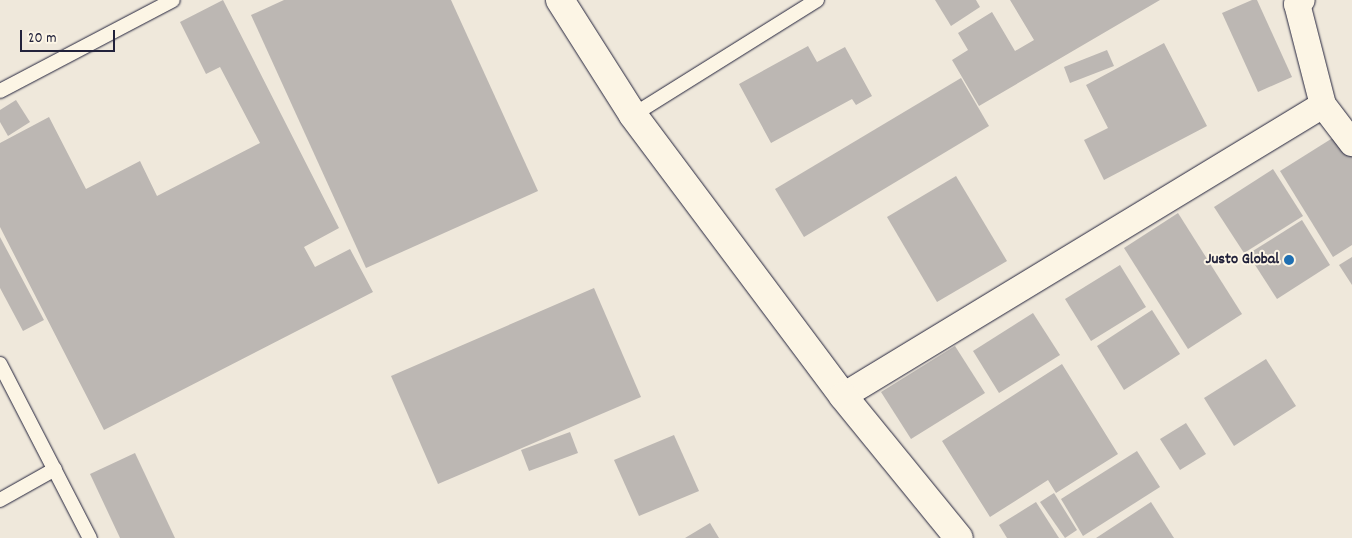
<!DOCTYPE html>
<html>
<head>
<meta charset="utf-8">
<style>
  body { margin:0 }
  #map { position:relative; width:1352px; height:538px; overflow:hidden; background:#efe8db; font-family:Dekko,sans-serif }
  div>[style] { position:absolute }
  .building>* { inset:0; background:#bcb7b3 }
  .roads { filter:drop-shadow(0 0 1px #22223b) drop-shadow(0 0 1px #22223b) }
  .service>* { height:14px; margin:-7px; padding:0 7px; transform-origin:7px; border-radius:7px; background:#fcf5e5 }
  .minor>* { height:26px; margin:-13px; padding:0 13px; transform-origin:13px; border-radius:13px; background:#fcf5e5 }
  .tertiary>* { height:28px; margin:-14px; padding:0 14px; transform-origin:14px; border-radius:14px; background:#fcf5e5 }
  .dots>* { width:14px; height:14px; translate:-50% -50%; box-sizing:border-box; border:2px solid #fcf5e5; border-radius:50% }
  span { translate:-50% -50%; white-space:nowrap; text-align:center; line-height:1.15; -webkit-text-stroke:4px #fcf5e5; paint-order:stroke }
  .poi-label { font-size:16px; color:#22223b; font-weight:700 }
  .right { translate:-100% -50%; text-align:right }
  .scale { position:absolute; left:20px; top:30px; width:95px; height:22px; box-sizing:border-box; border:2px solid #22223b; border-top:0; padding-left:6px; font-size:15px; line-height:18px; white-space:nowrap; color:#22223b; -webkit-text-stroke:4px #fcf5e5; paint-order:stroke }
</style>
</head>
<body>
<div id="map">
  <div class="building">
    <i style="clip-path:polygon(223px 0,339px 228px,304px 247px,315px 267px,350px 249px,373px 292px,104px 430px,0 227px,0 143px,49px 117px,86px 189px,140px 161px,157px 196px,260px 143px,220px 67px,206px 74px,180px 22px)"></i>
    <i style="clip-path:polygon(284px 0,451px 0,538px 191px,366px 268px,251px 15px)"></i>
    <i style="clip-path:polygon(935px 0,976px 0,980px 7px,951px 26px)"></i>
    <i style="clip-path:polygon(1010px 0,1160px 0,979px 106px,952px 60px,968px 50px,958px 33px,992px 12px,1015px 51px,1034px 40px)"></i>
    <i style="clip-path:polygon(1252px 0,1257px 0,1292px 77px,1258px 92px,1222px 13px)"></i>
    <i style="clip-path:polygon(1164px 43px,1207px 126px,1104px 180px,1084px 140px,1108px 128px,1086px 85px)"></i>
    <i style="clip-path:polygon(808px 46px,817px 62px,845px 47px,872px 96px,856px 105px,852px 99px,771px 143px,739px 84px)"></i>
    <i style="clip-path:polygon(1107px 50px,1114px 66px,1070px 83px,1064px 67px)"></i>
    <i style="clip-path:polygon(961px 78px,989px 126px,804px 237px,775px 189px)"></i>
    <i style="clip-path:polygon(16px 100px,30px 122px,8px 136px,0 122px,0 110px)"></i>
    <i style="clip-path:polygon(1339px 134px,1352px 155px,1352px 245px,1333px 257px,1280px 171px)"></i>
    <i style="clip-path:polygon(1273px 169px,1303px 216px,1244px 253px,1214px 207px)"></i>
    <i style="clip-path:polygon(956px 176px,1007px 261px,937px 302px,887px 217px)"></i>
    <i style="clip-path:polygon(1178px 213px,1242px 314px,1188px 349px,1124px 248px)"></i>
    <i style="clip-path:polygon(1302px 220px,1330px 265px,1277px 299px,1248px 254px)"></i>
    <i style="clip-path:polygon(0 237px,44px 320px,23px 331px,0 288px)"></i>
    <i style="clip-path:polygon(1352px 257px,1352px 285px,1339px 265px)"></i>
    <i style="clip-path:polygon(1120px 265px,1146px 307px,1091px 341px,1065px 299px)"></i>
    <i style="clip-path:polygon(594px 288px,641px 397px,438px 484px,391px 376px)"></i>
    <i style="clip-path:polygon(1152px 310px,1180px 354px,1124px 390px,1097px 346px)"></i>
    <i style="clip-path:polygon(1033px 313px,1060px 355px,999px 393px,973px 351px)"></i>
    <i style="clip-path:polygon(955px 346px,985px 393px,911px 439px,881px 392px)"></i>
    <i style="clip-path:polygon(1266px 359px,1296px 406px,1234px 446px,1204px 398px)"></i>
    <i style="clip-path:polygon(1062px 364px,1118px 454px,1056px 493px,1048px 480px,990px 517px,942px 441px)"></i>
    <i style="clip-path:polygon(1186px 423px,1206px 454px,1180px 470px,1160px 439px)"></i>
    <i style="clip-path:polygon(570px 432px,578px 453px,529px 471px,521px 450px)"></i>
    <i style="clip-path:polygon(674px 435px,699px 491px,639px 516px,614px 460px)"></i>
    <i style="clip-path:polygon(1137px 451px,1160px 487px,1083px 536px,1061px 499px)"></i>
    <i style="clip-path:polygon(135px 453px,175px 538px,120px 538px,90px 474px)"></i>
    <i style="clip-path:polygon(1054px 493px,1077px 530px,1065px 538px,1040px 502px)"></i>
    <i style="clip-path:polygon(1036px 502px,1059px 538px,1007px 538px,999px 525px)"></i>
    <i style="clip-path:polygon(1151px 502px,1174px 538px,1096px 538px)"></i>
    <i style="clip-path:polygon(710px 523px,719px 538px,685px 538px)"></i>
  </div>
  <div class="roads">
    <div class="service">
      <i style="left:0;top:91px;width:195px;rotate:-27.7deg"></i>
      <i style="left:633px;top:115px;width:217px;rotate:-32deg"></i>
      <i style="left:0;top:364px;width:196px;rotate:62.7deg"></i>
      <i style="left:0;top:500px;width:63px;rotate:-29.4deg"></i>
    </div>
    <div class="minor">
      <i style="left:1323px;top:105px;width:48px;rotate:52.7deg"></i>
      <i style="left:843px;top:396px;width:561px;rotate:-31.23deg"></i>
      <i style="left:1323px;top:105px;width:104px;rotate:-104.4deg"></i>
      <i style="left:1297px;top:4px;width:6px;rotate:-39deg"></i>
    </div>
    <div class="tertiary">
      <i style="left:560px;top:0;width:136px;rotate:57.6deg"></i>
      <i style="left:633px;top:115px;width:351px;rotate:53.2deg"></i>
      <i style="left:843px;top:396px;width:183px;rotate:50.8deg"></i>
    </div>
  </div>
  <div class="dots">
    <i style="left:1289px;top:260px;background:#1f6fb2"></i>
  </div>
  <div class="poi-label">
    <span class="right" style="left:1279px;top:260px">Justo Global</span>
  </div>
  <div class="scale">20 m</div>
</div>
</body>
</html>
